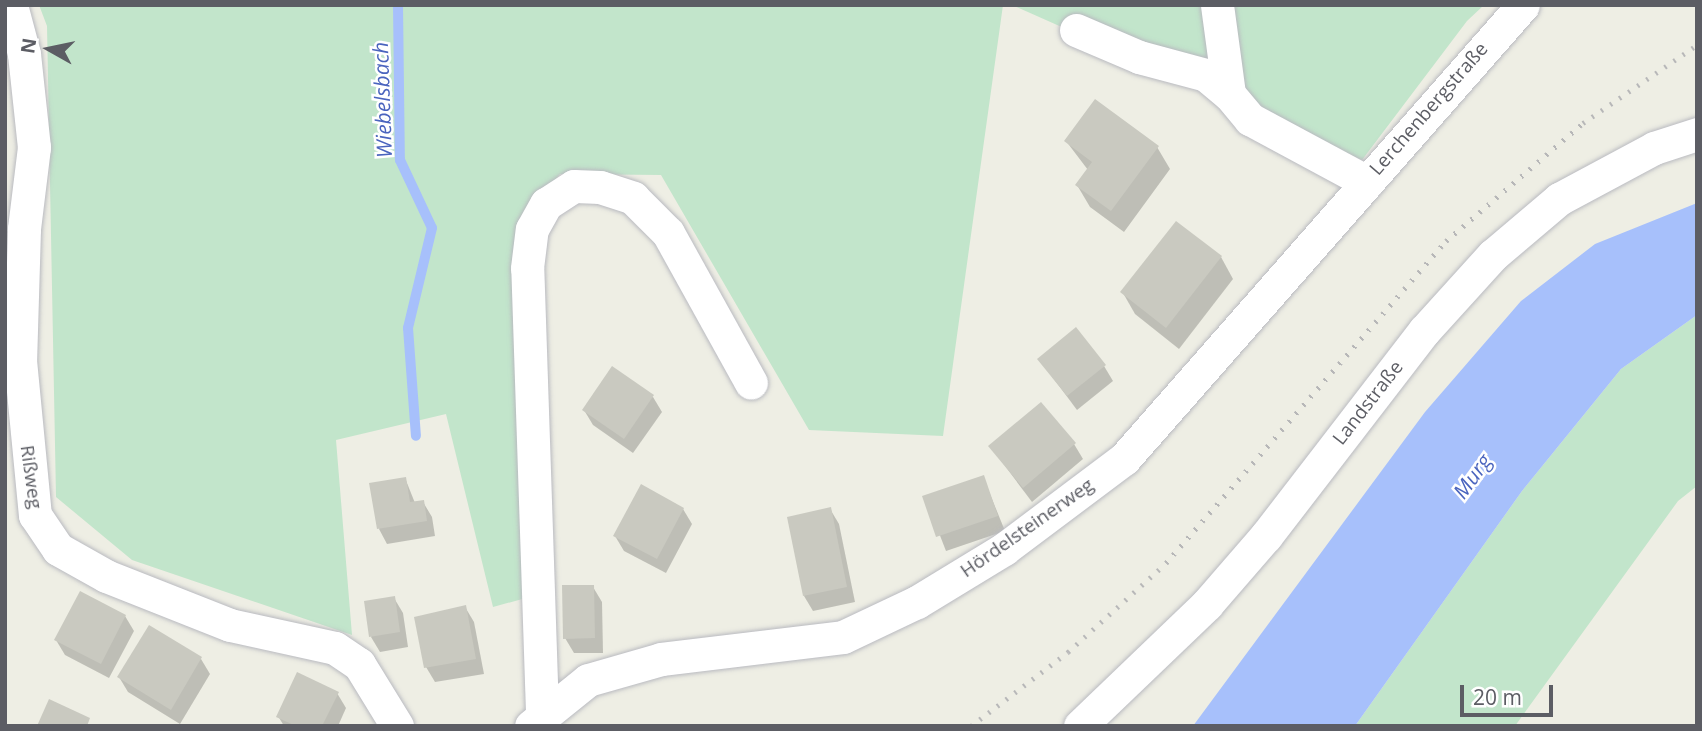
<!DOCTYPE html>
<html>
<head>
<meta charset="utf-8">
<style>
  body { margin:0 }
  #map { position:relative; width:1702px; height:731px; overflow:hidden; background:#eeeee4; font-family:"Open Sans",sans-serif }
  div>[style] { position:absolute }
  .green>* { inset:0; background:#c2e5cb }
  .water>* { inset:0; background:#a7c0fb }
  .shadow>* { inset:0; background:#0003 }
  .stream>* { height:10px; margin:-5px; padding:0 5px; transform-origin:5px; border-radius:5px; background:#a7c0fb }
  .building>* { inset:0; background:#c9c9c0 }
  .roads { filter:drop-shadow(0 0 2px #b9bac0) drop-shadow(0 0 2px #b9bac0) }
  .minor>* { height:33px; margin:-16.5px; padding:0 16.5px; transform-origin:16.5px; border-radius:16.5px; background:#fff }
  .rail>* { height:5px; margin-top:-2.5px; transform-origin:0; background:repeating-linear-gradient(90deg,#b7b7b8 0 2px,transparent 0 11px) }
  span { translate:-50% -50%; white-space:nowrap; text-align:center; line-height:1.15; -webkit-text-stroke:5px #fff; paint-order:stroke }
  .street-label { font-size:19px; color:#5c5d64 }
  .water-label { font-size:21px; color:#4a64be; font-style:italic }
  .frame { position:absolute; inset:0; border:7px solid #5c5d64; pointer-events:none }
  .north { position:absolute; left:14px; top:14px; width:70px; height:70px; -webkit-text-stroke:5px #fff; paint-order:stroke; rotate:279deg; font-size:19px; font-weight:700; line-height:28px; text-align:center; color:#5c5d64 }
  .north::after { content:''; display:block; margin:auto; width:24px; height:32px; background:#5c5d64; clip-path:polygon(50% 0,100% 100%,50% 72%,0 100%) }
  .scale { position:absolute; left:1460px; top:685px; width:93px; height:32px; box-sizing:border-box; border:4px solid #5c5d64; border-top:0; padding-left:9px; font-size:21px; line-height:24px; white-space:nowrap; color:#5c5d64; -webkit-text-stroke:5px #fff; paint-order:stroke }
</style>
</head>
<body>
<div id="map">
  <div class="green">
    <i style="clip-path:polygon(39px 5px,1003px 5px,943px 436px,809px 430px,661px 175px,560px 174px,518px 223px,526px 598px,493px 607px,446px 414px,336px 440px,352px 635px,132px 560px,56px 497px,47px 26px)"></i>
    <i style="clip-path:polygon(1012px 5px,1484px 5px,1467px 21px,1362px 160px)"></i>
    <i style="clip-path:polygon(1697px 315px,1697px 486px,1678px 501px,1515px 726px,1355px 726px,1522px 491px,1621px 369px)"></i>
  </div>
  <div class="water">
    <i style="clip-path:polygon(1697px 203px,1697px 315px,1621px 369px,1522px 491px,1355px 726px,1193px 726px,1425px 412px,1521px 301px,1595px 244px)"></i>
  </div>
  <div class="shadow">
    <i style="clip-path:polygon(1066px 141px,1157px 147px,1170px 169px,1124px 232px,1090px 207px,1077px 185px,1088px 170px)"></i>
    <i style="clip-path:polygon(1221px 257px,1233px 279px,1179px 349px,1135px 314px,1123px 293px)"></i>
    <i style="clip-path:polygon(1039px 359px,1104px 366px,1113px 381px,1077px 410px)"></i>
    <i style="clip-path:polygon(653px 397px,662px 412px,633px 453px,593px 425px,584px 410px)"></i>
    <i style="clip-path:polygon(1074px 444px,1083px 459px,1032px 502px,990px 446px)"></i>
    <i style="clip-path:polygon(983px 477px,1005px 531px,946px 551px,925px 497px)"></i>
    <i style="clip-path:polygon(405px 478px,415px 503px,423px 502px,432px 517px,435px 536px,387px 544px,379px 529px)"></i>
    <i style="clip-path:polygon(683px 509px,692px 524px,666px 573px,624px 551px,615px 536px)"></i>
    <i style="clip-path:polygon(830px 509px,839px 524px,855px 602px,813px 611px,804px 596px)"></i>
    <i style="clip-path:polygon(593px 587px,602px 602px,603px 653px,574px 653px,565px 638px)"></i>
    <i style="clip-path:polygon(394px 598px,403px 613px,408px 647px,380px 652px,371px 637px)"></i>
    <i style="clip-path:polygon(465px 607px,474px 622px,484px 674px,435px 682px,426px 667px)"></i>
    <i style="clip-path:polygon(125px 616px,134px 631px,109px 678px,65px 655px,56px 640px)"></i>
    <i style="clip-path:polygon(201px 659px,210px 674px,180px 724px,128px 692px,119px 677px)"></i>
    <i style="clip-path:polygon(337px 693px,346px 708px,338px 726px,284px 726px,278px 716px)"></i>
  </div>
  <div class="stream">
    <i style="left:398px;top:5px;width:155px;rotate:89.3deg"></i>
    <i style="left:400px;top:160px;width:75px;rotate:64.8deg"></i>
    <i style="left:432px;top:228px;width:103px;rotate:103.5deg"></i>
    <i style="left:408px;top:328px;width:108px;rotate:85.8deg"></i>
  </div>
  <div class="building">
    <i style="clip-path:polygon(1095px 99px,1159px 146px,1111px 211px,1075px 185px,1092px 162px,1064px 141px)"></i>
    <i style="clip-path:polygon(1176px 221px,1222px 256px,1166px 328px,1120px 292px)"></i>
    <i style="clip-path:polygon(1076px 327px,1106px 365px,1067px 396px,1037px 359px)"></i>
    <i style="clip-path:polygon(612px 366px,654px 395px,624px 439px,582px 410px)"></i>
    <i style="clip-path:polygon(1041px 402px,1076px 443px,1023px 488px,988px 446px)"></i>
    <i style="clip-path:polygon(984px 475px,998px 516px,936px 537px,922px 496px)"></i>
    <i style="clip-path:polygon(406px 477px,410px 502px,424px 500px,427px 521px,377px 529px,369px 483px)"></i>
    <i style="clip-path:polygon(641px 484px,684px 508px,657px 559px,613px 536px)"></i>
    <i style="clip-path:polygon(831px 507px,847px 587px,803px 596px,787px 517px)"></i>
    <i style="clip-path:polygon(562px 585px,594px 585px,595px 638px,563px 639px)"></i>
    <i style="clip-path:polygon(80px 591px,126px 615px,101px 664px,54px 640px)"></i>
    <i style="clip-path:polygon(395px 596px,400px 632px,369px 637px,364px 601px)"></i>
    <i style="clip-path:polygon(466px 605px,476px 659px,424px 668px,414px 617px)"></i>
    <i style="clip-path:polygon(149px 625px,202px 657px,171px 710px,117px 677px)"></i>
    <i style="clip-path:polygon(297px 672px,339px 692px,322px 726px,296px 726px,276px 717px)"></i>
    <i style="clip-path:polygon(49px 699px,90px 718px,87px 726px,37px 726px)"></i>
  </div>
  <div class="roads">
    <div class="minor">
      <i style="left:11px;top:5px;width:51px;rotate:75.1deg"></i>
      <i style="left:24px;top:54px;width:94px;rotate:83.9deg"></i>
      <i style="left:34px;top:147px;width:83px;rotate:97deg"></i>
      <i style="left:24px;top:229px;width:131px;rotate:91.7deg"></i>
      <i style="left:20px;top:360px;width:156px;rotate:84.5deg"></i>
      <i style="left:35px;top:515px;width:41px;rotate:55.9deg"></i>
      <i style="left:58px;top:549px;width:55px;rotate:29.4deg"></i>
      <i style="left:106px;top:576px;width:133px;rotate:21.6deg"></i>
      <i style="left:230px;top:625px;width:107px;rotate:12.4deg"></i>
      <i style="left:335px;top:648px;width:29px;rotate:34deg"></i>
      <i style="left:359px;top:664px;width:73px;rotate:58.5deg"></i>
      <i style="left:1217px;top:5px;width:90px;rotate:82.3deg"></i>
      <i style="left:1229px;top:94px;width:33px;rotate:50deg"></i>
      <i style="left:1250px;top:119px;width:133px;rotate:28.3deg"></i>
      <i style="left:1076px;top:30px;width:69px;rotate:23.2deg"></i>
      <i style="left:1139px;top:57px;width:69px;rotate:15deg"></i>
      <i style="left:1206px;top:75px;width:30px;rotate:40deg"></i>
      <i style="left:542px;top:712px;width:444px;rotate:-91.9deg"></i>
      <i style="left:527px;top:268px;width:39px;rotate:-83deg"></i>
      <i style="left:532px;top:229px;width:29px;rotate:-61deg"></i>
      <i style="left:546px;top:204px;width:33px;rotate:-33deg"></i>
      <i style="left:574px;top:186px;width:26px;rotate:2deg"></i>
      <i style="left:600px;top:187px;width:35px;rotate:18deg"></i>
      <i style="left:633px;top:198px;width:49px;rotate:45deg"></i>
      <i style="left:668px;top:233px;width:171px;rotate:61deg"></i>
      <i style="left:531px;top:726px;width:73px;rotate:-38.9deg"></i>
      <i style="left:588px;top:680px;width:76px;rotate:-16deg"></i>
      <i style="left:661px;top:659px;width:183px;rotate:-6.9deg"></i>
      <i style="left:843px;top:637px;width:82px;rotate:-25.3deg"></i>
      <i style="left:917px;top:602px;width:102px;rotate:-31.3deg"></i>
      <i style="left:1004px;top:549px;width:150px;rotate:-36.9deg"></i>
      <i style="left:1124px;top:459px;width:604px;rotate:-48.69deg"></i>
      <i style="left:1080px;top:726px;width:176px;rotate:-43.8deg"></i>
      <i style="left:1207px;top:604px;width:90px;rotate:-49.1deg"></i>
      <i style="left:1266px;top:536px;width:259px;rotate:-52.4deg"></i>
      <i style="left:1424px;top:331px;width:103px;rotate:-47.8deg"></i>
      <i style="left:1493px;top:255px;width:87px;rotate:-40.3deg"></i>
      <i style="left:1559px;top:199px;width:108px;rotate:-28.2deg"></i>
      <i style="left:1654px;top:148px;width:45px;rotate:-18deg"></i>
    </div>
  </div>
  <div class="rail">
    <i style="left:971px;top:726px;width:122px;rotate:-37.3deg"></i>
    <i style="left:1068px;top:652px;width:132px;rotate:-42.2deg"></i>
    <i style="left:1166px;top:563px;width:427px;rotate:-49deg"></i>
    <i style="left:1446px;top:241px;width:181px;rotate:-40.7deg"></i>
    <i style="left:1583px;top:123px;width:138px;rotate:-34.4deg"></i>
  </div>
  <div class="street-label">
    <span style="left:1429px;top:109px;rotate:-49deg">Lerchenbergstraße</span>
    <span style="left:1368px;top:403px;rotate:-52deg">Landstraße</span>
    <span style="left:31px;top:477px;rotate:82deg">Rißweg</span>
    <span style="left:1027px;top:528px;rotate:-35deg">Hördelsteinerweg</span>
  </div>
  <div class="water-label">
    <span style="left:382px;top:100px;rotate:-92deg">Wiebelsbach</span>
    <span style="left:1472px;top:476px;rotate:-54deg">Murg</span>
  </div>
  <div class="frame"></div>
  <div class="north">N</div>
  <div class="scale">20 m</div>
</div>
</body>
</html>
